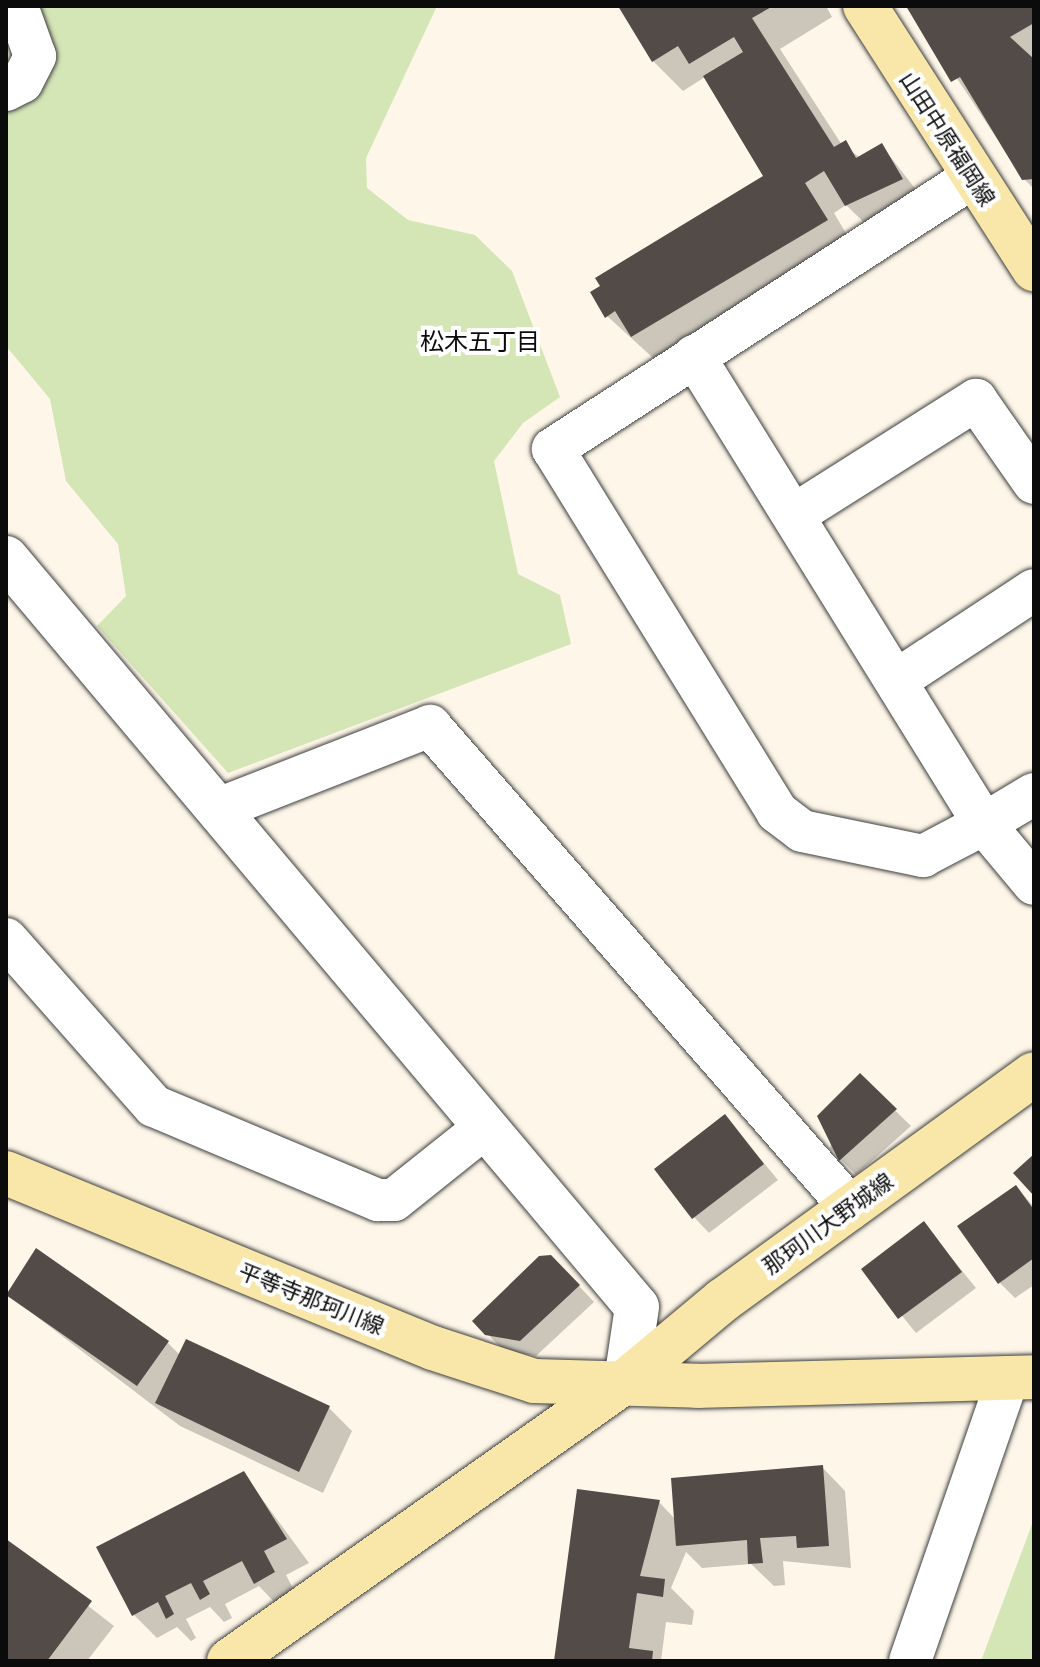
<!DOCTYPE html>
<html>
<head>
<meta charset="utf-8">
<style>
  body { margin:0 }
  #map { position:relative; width:1040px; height:1667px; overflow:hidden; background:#fef7e9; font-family:Merriweather,"Noto Sans JP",serif }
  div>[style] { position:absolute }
  .green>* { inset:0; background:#d4e5b6 }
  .shadow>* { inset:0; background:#0003 }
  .building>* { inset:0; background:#524b48 }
  .roads { filter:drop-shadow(0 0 2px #3e3e3e) drop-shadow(0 0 2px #3e3e3e) }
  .minor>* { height:42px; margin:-21px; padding:0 21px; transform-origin:21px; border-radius:21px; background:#fff }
  .tertiary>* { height:44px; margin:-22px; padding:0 22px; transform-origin:22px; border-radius:22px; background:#fff }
  .secondary>* { height:44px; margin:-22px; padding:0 22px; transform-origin:22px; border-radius:22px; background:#f9e7a9 }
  span { translate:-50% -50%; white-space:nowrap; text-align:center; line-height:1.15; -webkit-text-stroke:8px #fff; paint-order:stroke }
  .street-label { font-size:22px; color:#0b0b0b }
  .neighbourhood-label { font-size:24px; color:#0b0b0b }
  .frame { position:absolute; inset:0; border:8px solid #0b0b0b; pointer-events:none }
</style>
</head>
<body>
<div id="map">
  <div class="green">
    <i style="clip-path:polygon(36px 6px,437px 6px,366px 158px,367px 188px,408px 220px,475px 235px,512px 271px,560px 397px,523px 423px,494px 461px,518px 574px,560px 595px,571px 644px,228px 773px,97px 626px,126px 596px,118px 544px,66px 481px,50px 399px,6px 346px,6px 102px)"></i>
    <i style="clip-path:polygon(1034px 1519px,1034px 1661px,981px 1661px)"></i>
  </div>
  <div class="shadow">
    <i style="clip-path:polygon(620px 6px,826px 6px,832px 17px,780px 49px,842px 145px,861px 158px,882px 146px,931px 209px,876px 234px,846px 205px,834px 213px,856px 250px,662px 366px,607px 316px,766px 177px,705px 77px,683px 91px,653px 61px)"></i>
    <i style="clip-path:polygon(909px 6px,1034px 6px,1034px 189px,1023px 178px)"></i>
    <i style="clip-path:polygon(860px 1076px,911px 1126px,856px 1175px,830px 1148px)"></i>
    <i style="clip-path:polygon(725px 1116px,778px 1180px,709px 1233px,694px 1217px)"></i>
    <i style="clip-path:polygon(1016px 1187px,1034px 1207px,1034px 1285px,1015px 1298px,1000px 1283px)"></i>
    <i style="clip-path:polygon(924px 1224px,976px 1288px,916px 1333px,864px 1269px)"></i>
    <i style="clip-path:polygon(567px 1273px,594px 1302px,536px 1356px,503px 1350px,475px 1321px)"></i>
    <i style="clip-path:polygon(7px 1294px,167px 1342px,180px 1355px,329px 1408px,352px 1431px,323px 1493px,180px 1426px)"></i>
    <i style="clip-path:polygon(822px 1467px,845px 1491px,851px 1568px,783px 1561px,785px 1585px,774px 1586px,751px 1564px,702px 1568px,686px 1552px,671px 1588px,694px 1611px,692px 1625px,666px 1622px,661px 1661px,556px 1661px,659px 1502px,676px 1520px)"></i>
    <i style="clip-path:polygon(243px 1473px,309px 1563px,286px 1575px,297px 1596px,278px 1606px,259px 1586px,225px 1604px,232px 1618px,224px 1622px,210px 1607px,186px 1619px,196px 1638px,191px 1641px,177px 1627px,157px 1638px,134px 1615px)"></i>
    <i style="clip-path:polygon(6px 1542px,114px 1626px,87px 1661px,6px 1661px)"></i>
  </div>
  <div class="building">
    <i style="clip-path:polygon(618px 6px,773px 6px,752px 18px,834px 147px,846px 140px,856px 158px,882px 143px,903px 179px,845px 206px,824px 171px,805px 183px,828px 220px,631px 337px,615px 311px,605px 318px,590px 292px,600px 286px,595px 278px,763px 176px,703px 76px,743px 52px,734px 37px,689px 64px,678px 46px,652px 62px)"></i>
    <i style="clip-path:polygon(906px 6px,1034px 6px,1034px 23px,1010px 37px,1034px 59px,1034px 179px,1022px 180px,960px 77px,951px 82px)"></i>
    <i style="clip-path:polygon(860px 1073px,897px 1109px,839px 1161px,817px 1116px)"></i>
    <i style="clip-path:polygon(725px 1114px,764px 1164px,692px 1219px,654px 1169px)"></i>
    <i style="clip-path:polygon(1034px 1154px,1034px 1196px,1013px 1173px)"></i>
    <i style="clip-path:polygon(1016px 1185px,1034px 1210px,1034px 1258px,998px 1284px,957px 1226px)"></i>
    <i style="clip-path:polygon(924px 1221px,962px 1272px,898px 1319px,861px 1269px)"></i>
    <i style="clip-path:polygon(36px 1248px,169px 1341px,137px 1386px,6px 1295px)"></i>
    <i style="clip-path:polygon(551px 1255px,580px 1285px,520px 1341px,485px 1335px,472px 1321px,539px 1256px)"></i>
    <i style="clip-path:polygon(186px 1339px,330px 1406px,299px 1472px,155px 1403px)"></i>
    <i style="clip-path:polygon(823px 1465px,829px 1546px,797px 1548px,796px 1536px,760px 1538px,763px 1563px,748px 1564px,747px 1540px,676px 1546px,671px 1478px)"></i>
    <i style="clip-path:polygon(244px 1471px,287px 1539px,264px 1551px,275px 1572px,254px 1584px,242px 1561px,203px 1581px,210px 1594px,200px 1600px,191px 1583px,165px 1596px,174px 1614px,166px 1619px,158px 1602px,132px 1616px,96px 1547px)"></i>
    <i style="clip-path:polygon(577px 1489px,660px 1500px,640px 1576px,665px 1579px,663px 1597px,637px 1593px,629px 1648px,653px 1651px,652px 1661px,554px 1661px)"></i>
    <i style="clip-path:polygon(6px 1539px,92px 1601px,47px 1661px,6px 1661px)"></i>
  </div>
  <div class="roads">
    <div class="minor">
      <i style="left:6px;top:90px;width:18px;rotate:-27deg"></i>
      <i style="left:22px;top:82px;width:29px;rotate:-63deg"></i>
      <i style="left:35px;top:56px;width:53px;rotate:-109.8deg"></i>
      <i style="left:970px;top:179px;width:497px;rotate:147.1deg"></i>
      <i style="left:553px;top:449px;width:427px;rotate:58.3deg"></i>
      <i style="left:777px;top:812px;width:31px;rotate:37deg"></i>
      <i style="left:802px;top:831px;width:124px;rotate:11.7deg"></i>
      <i style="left:923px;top:856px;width:69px;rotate:-27.7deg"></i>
      <i style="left:984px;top:824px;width:78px;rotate:50.2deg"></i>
      <i style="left:694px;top:356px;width:551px;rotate:58.22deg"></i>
      <i style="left:984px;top:824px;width:58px;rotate:-31deg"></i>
      <i style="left:797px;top:513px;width:212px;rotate:-32.3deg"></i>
      <i style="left:976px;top:400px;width:101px;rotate:55.1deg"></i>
      <i style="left:900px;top:678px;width:160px;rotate:-33.3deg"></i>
      <i style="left:221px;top:808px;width:225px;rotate:-21.4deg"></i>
      <i style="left:430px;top:726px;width:640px;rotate:48.86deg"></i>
      <i style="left:6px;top:939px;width:223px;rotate:48.5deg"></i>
      <i style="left:154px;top:1106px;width:243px;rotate:22.8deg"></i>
      <i style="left:378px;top:1200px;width:16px"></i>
      <i style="left:394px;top:1200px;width:114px;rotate:-38.6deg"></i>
      <i style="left:910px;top:1661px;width:299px;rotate:-70.9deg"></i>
    </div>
    <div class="tertiary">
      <i style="left:6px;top:558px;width:979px;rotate:49.89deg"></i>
      <i style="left:637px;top:1307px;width:75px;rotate:98.5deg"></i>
    </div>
    <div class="secondary">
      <i style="left:865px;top:6px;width:313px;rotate:57.3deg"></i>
      <i style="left:6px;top:1173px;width:461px;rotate:22.3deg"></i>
      <i style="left:433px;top:1348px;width:106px;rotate:18.1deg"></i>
      <i style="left:534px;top:1381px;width:164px;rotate:1.7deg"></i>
      <i style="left:698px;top:1386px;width:336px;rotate:-1.5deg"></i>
      <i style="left:229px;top:1661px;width:486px;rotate:-35.2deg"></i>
      <i style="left:626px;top:1381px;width:126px;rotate:-39.9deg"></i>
      <i style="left:723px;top:1300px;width:384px;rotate:-36deg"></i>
    </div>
  </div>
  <div class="street-label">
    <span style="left:947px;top:139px;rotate:57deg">山田中原福岡線</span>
    <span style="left:828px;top:1224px;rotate:-36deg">那珂川大野城線</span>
    <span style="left:311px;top:1299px;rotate:22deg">平等寺那珂川線</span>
  </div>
  <div class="neighbourhood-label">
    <span style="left:480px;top:342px">松木五丁目</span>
  </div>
  <div class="frame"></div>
</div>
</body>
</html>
